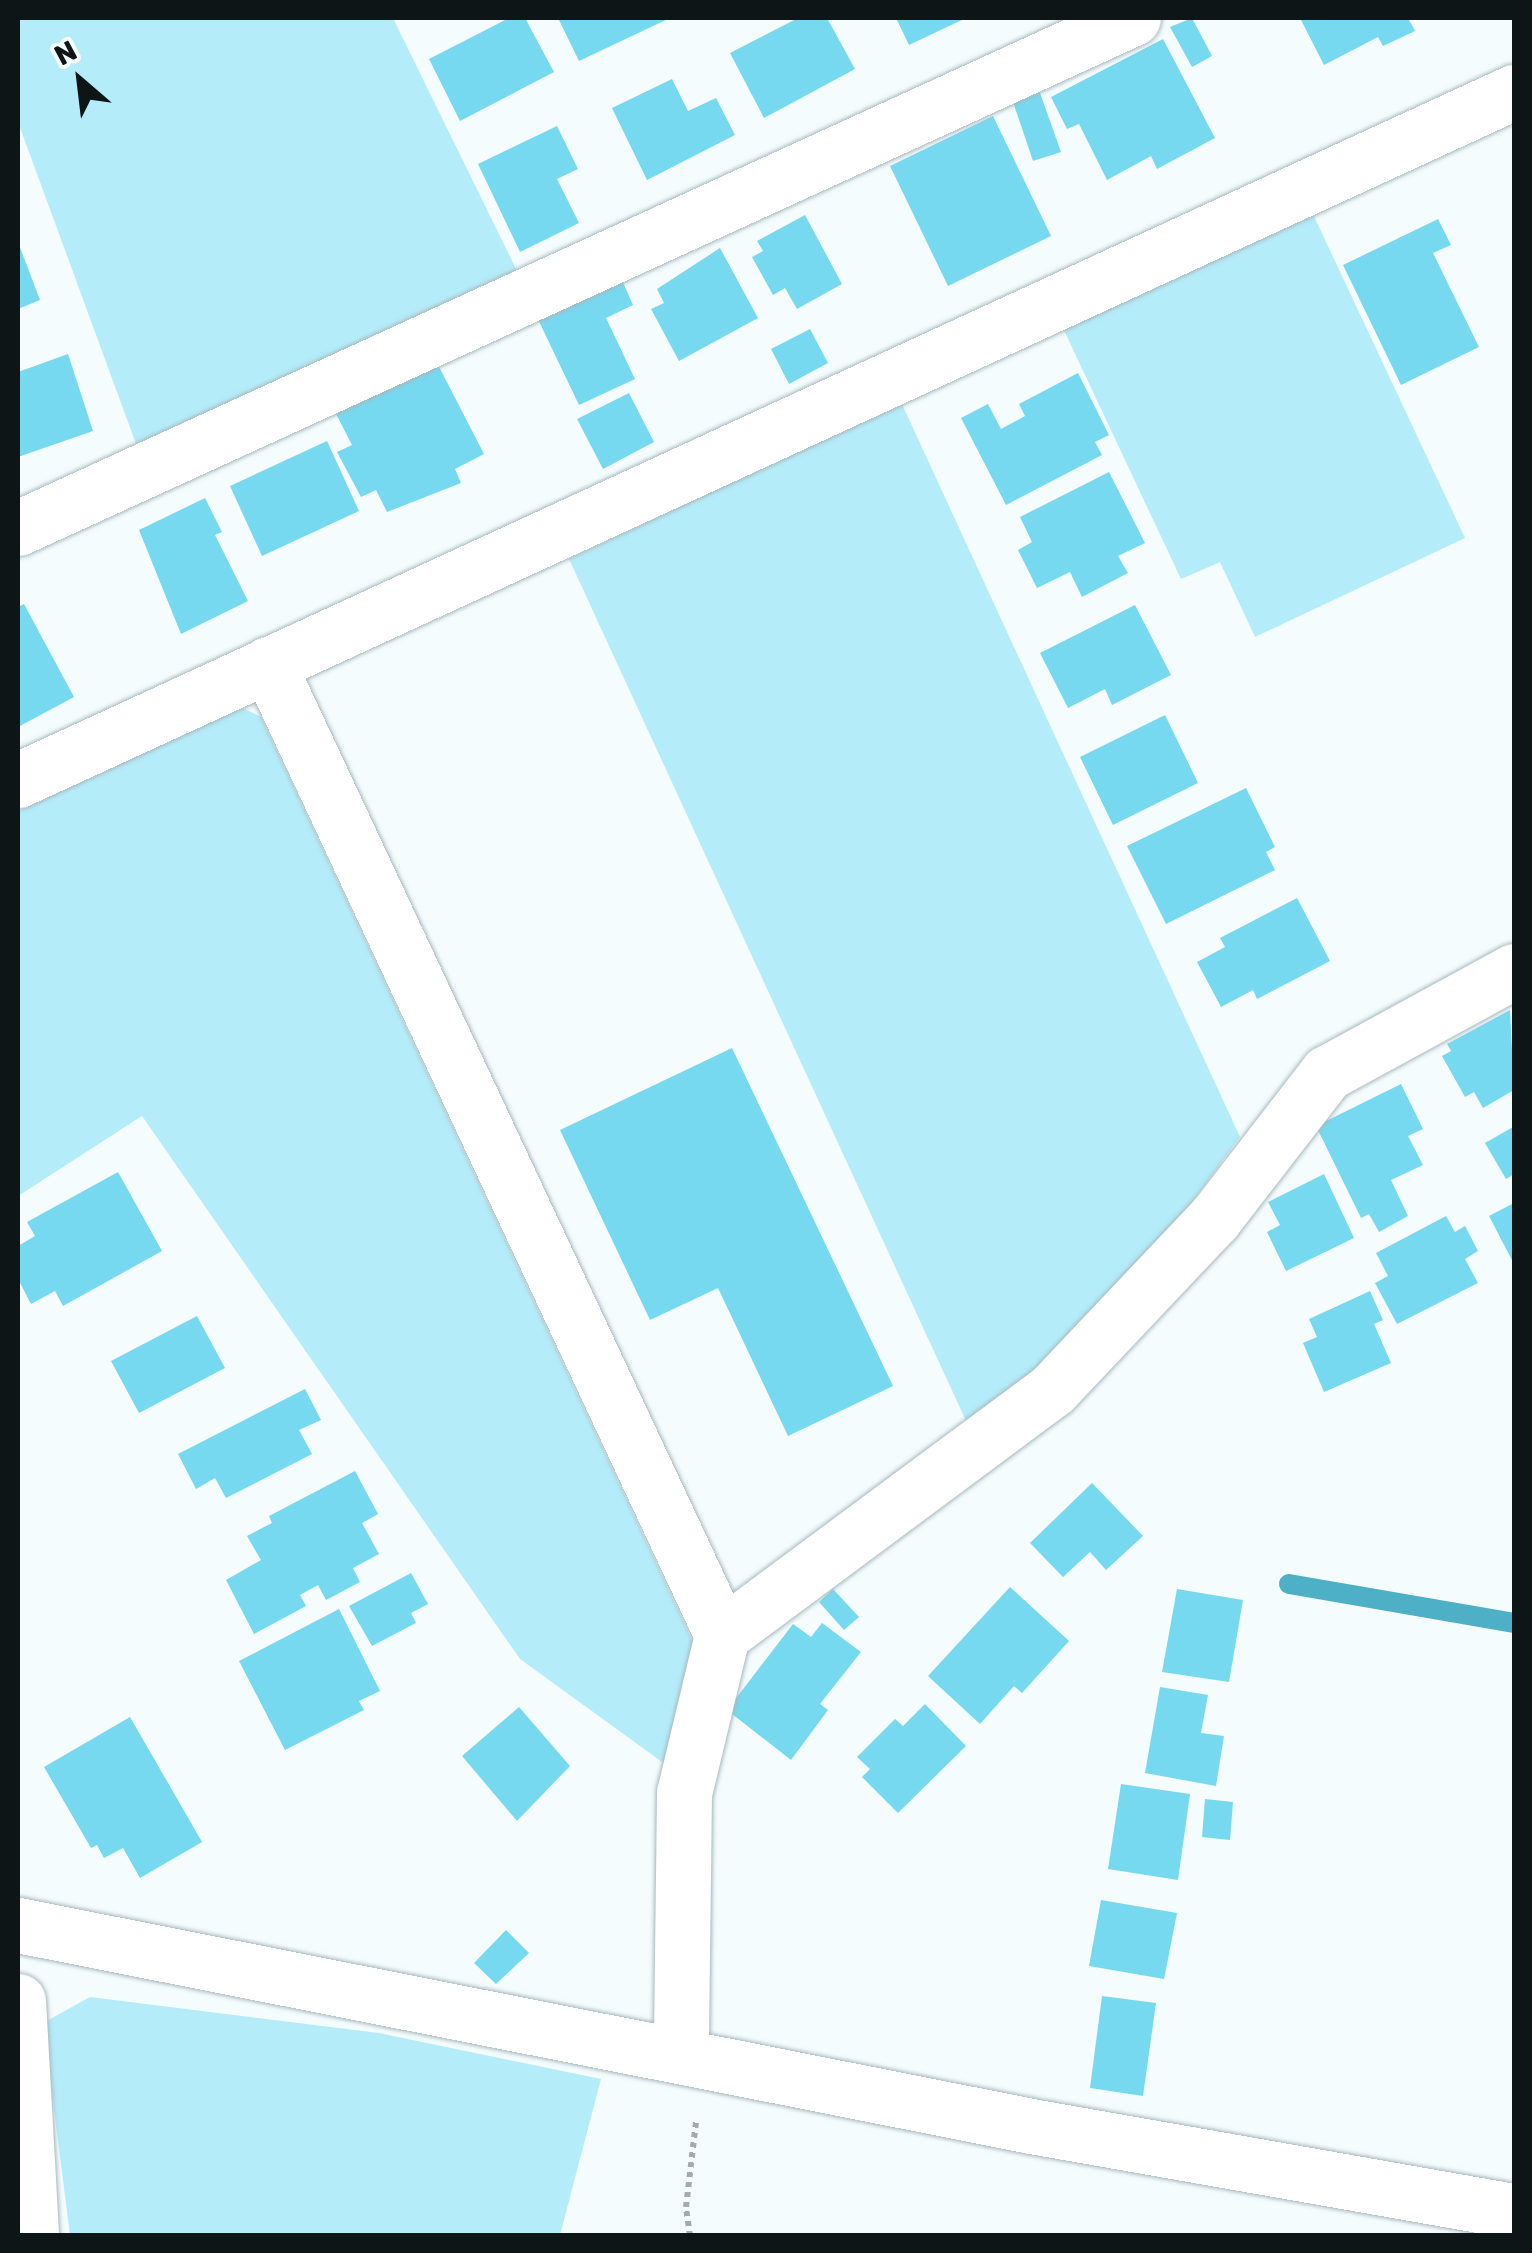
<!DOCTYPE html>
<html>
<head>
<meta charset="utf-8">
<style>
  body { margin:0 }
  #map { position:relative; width:1532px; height:2253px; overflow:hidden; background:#f4fcfe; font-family:Rubik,sans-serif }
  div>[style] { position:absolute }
  .green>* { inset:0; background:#b5ecfa }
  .stream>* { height:20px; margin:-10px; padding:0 10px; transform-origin:10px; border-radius:10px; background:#4db0c7 }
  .building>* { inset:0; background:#77d9f0 }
  .path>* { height:6px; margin-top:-3px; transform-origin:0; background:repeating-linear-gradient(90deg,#a3abac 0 5px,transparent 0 10px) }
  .roads { filter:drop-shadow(0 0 2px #a7b9be) drop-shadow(0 0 2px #a7b9be) }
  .minor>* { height:55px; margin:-27.5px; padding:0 27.5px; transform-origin:27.5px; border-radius:27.5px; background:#fff }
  span { translate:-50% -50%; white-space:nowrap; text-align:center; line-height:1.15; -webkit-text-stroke:10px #f4fcfe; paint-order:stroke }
  .frame { position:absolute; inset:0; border:20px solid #0e1516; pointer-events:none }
  .north { position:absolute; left:30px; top:30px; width:100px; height:100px; -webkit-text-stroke:8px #f4fcfe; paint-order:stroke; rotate:332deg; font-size:28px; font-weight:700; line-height:40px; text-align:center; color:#0e1516 }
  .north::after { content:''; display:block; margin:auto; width:35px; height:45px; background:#0e1516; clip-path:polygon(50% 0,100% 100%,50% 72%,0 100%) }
</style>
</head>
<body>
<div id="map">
  <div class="green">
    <i style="clip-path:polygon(18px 18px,393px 18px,520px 277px,139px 452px,18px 122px)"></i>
    <i style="clip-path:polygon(1311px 210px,1465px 538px,1255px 637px,1220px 562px,1181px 579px,1062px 326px)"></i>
    <i style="clip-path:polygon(901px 402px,1240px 1137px,1172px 1229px,1039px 1375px,967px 1423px,569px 559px)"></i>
    <i style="clip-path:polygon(241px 707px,261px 717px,700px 1657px,669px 1767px,520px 1659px,142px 1116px,18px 1196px,18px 811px)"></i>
    <i style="clip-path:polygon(90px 1997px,379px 2033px,601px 2079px,560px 2235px,70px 2235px,43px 2023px)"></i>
  </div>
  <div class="stream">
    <i style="left:1289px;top:1584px;width:228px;rotate:9.8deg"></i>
  </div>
  <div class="building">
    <i style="clip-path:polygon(509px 18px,525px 18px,554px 72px,460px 121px,429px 59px)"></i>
    <i style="clip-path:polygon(558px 18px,670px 18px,579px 61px)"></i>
    <i style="clip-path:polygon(798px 18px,827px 18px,855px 69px,764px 118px,730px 53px)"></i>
    <i style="clip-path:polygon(896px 18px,966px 18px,909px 45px)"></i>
    <i style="clip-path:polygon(1192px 18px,1212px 56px,1192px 67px,1170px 27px)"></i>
    <i style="clip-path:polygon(1300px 18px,1408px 18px,1415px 31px,1383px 46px,1378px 37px,1324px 65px)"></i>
    <i style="clip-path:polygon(1163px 39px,1215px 138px,1157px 169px,1151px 156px,1107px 180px,1079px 124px,1067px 129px,1051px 97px)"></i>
    <i style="clip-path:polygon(672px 79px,688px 111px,716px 98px,735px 135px,647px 180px,612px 108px)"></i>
    <i style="clip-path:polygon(1039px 90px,1061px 152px,1033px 161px,1012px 99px)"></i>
    <i style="clip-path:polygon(993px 116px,1051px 236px,948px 286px,890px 166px)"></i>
    <i style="clip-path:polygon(557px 126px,578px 169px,557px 179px,579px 223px,520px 252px,478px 164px)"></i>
    <i style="clip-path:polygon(805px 215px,842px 284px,797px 309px,785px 288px,773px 295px,752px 257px,763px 251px,757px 241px)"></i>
    <i style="clip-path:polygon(1438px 219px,1451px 245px,1433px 253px,1479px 347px,1401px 385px,1343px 265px)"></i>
    <i style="clip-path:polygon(18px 242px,40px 300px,18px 309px)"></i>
    <i style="clip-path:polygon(720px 248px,758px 318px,679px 361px,651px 309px,664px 303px,657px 289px)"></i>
    <i style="clip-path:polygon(618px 271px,633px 305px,606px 318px,635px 379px,579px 405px,534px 311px)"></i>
    <i style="clip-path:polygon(810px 329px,828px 363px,789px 384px,771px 349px)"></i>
    <i style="clip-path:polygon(68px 354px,93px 431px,18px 457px,18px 372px)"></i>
    <i style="clip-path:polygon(434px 357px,484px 454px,455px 469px,461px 483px,387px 512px,376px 490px,361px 497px,337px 452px,352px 445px,333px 408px)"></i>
    <i style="clip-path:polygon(1078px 373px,1109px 435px,1095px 442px,1102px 455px,1006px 505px,961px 418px,988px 404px,1001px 429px,1025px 416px,1019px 404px)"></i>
    <i style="clip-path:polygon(629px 393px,654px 442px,603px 469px,577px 419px)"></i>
    <i style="clip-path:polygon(327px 441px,359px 511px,262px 556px,230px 486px)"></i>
    <i style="clip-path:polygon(1109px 472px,1145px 543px,1118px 556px,1128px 573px,1082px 597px,1070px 572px,1037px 588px,1018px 550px,1032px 542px,1020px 517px)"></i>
    <i style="clip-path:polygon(205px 498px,222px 532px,215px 535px,248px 601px,181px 634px,139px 530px)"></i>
    <i style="clip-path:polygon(24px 604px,74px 697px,18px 727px,18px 607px)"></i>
    <i style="clip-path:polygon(1135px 605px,1171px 675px,1112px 705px,1105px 689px,1068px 708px,1040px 653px)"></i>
    <i style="clip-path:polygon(1165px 715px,1198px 783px,1113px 825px,1080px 757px)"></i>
    <i style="clip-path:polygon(1246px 788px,1275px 847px,1266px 852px,1275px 870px,1166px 924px,1127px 846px)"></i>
    <i style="clip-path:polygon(1297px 898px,1330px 961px,1257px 999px,1253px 990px,1221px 1007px,1197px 962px,1225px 947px,1220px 938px)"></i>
    <i style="clip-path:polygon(1510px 1010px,1514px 1090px,1483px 1108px,1474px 1092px,1465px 1097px,1442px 1056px,1451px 1051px,1447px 1044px)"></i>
    <i style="clip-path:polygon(732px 1048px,893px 1386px,788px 1436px,718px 1288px,650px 1320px,560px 1130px)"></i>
    <i style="clip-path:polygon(1401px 1084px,1423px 1129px,1408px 1136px,1423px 1165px,1391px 1180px,1408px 1216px,1379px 1232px,1369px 1214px,1361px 1218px,1316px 1126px)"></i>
    <i style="clip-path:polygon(1513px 1127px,1514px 1174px,1506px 1179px,1485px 1143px)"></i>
    <i style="clip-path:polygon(118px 1172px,162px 1251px,63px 1306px,55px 1291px,31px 1304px,18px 1279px,18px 1246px,35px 1236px,27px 1222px)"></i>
    <i style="clip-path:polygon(1324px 1174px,1354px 1238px,1286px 1271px,1267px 1232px,1280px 1225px,1268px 1202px)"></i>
    <i style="clip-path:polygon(1514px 1203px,1514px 1264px,1489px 1216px)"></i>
    <i style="clip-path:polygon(1446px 1216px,1455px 1232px,1465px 1226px,1478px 1251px,1465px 1259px,1478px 1283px,1397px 1324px,1375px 1283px,1388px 1276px,1376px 1253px)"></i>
    <i style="clip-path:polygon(1370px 1291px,1383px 1320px,1374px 1324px,1391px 1363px,1324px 1392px,1303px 1343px,1317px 1337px,1309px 1319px)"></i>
    <i style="clip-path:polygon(197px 1316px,225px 1368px,139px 1413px,111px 1361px)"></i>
    <i style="clip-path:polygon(305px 1389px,321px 1420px,299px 1430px,312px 1454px,226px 1498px,215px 1478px,196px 1489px,178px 1454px)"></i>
    <i style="clip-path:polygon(355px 1471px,378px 1514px,362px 1523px,379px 1554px,353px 1568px,360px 1582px,326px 1600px,318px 1585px,300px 1595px,306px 1606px,254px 1634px,226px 1580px,261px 1560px,247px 1536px,272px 1523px,269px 1516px)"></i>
    <i style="clip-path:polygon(1092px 1483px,1143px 1536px,1106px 1570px,1090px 1552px,1063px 1577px,1030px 1543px)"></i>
    <i style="clip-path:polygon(411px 1573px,428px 1604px,411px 1613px,416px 1623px,372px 1646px,349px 1606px)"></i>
    <i style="clip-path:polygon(1010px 1587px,1069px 1641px,1022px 1693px,1014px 1686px,980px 1724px,928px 1676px)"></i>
    <i style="clip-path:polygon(833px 1589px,859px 1617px,844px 1630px,819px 1602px)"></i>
    <i style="clip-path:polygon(1177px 1589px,1243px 1600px,1229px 1682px,1162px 1672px)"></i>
    <i style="clip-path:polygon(339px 1609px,380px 1691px,359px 1701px,364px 1710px,285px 1750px,239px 1661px)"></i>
    <i style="clip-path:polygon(822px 1623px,861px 1652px,820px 1704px,828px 1710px,791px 1760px,727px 1710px,793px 1624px,811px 1637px)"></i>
    <i style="clip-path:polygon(1160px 1687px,1208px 1695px,1201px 1733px,1224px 1736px,1216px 1786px,1145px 1773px)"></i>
    <i style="clip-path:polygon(925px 1704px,966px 1746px,898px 1813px,862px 1777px,870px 1769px,857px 1757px,895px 1719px,903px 1726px)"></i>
    <i style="clip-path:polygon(519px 1707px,570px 1766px,517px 1821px,462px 1756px)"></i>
    <i style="clip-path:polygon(130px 1717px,202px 1842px,140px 1878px,123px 1848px,104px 1858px,97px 1845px,91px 1848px,44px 1767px)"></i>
    <i style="clip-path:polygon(1121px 1784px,1190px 1794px,1178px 1880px,1108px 1869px)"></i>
    <i style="clip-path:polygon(1205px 1799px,1233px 1802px,1230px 1840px,1202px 1837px)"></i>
    <i style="clip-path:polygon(1101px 1900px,1177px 1913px,1164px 1979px,1089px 1966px)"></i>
    <i style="clip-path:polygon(506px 1930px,529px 1953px,496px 1984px,474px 1963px)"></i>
    <i style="clip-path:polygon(1102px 1996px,1156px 2003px,1143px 2096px,1090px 2088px)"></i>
  </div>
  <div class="path">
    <i style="left:690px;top:2236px;width:29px;rotate:-98deg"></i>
    <i style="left:686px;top:2207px;width:86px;rotate:-83.3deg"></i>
  </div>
  <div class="roads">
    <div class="minor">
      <i style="left:18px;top:528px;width:1226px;rotate:-24.58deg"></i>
      <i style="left:268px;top:664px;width:1072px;rotate:64.94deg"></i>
      <i style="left:722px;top:1635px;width:163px;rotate:103.5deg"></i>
      <i style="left:684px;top:1793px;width:263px;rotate:90.7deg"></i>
      <i style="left:18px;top:780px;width:1647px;rotate:-24.7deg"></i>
      <i style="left:722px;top:1635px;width:412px;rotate:-36.6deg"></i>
      <i style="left:1053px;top:1389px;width:234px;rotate:-46.6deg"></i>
      <i style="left:1214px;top:1219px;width:185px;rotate:-52.3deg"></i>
      <i style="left:1327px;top:1073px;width:213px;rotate:-28.6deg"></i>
      <i style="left:18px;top:1925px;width:1033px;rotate:11.22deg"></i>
      <i style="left:1031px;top:2126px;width:490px;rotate:10deg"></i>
      <i style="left:18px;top:2001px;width:235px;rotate:86.8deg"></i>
    </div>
  </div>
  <div class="frame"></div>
  <div class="north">N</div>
</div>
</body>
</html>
